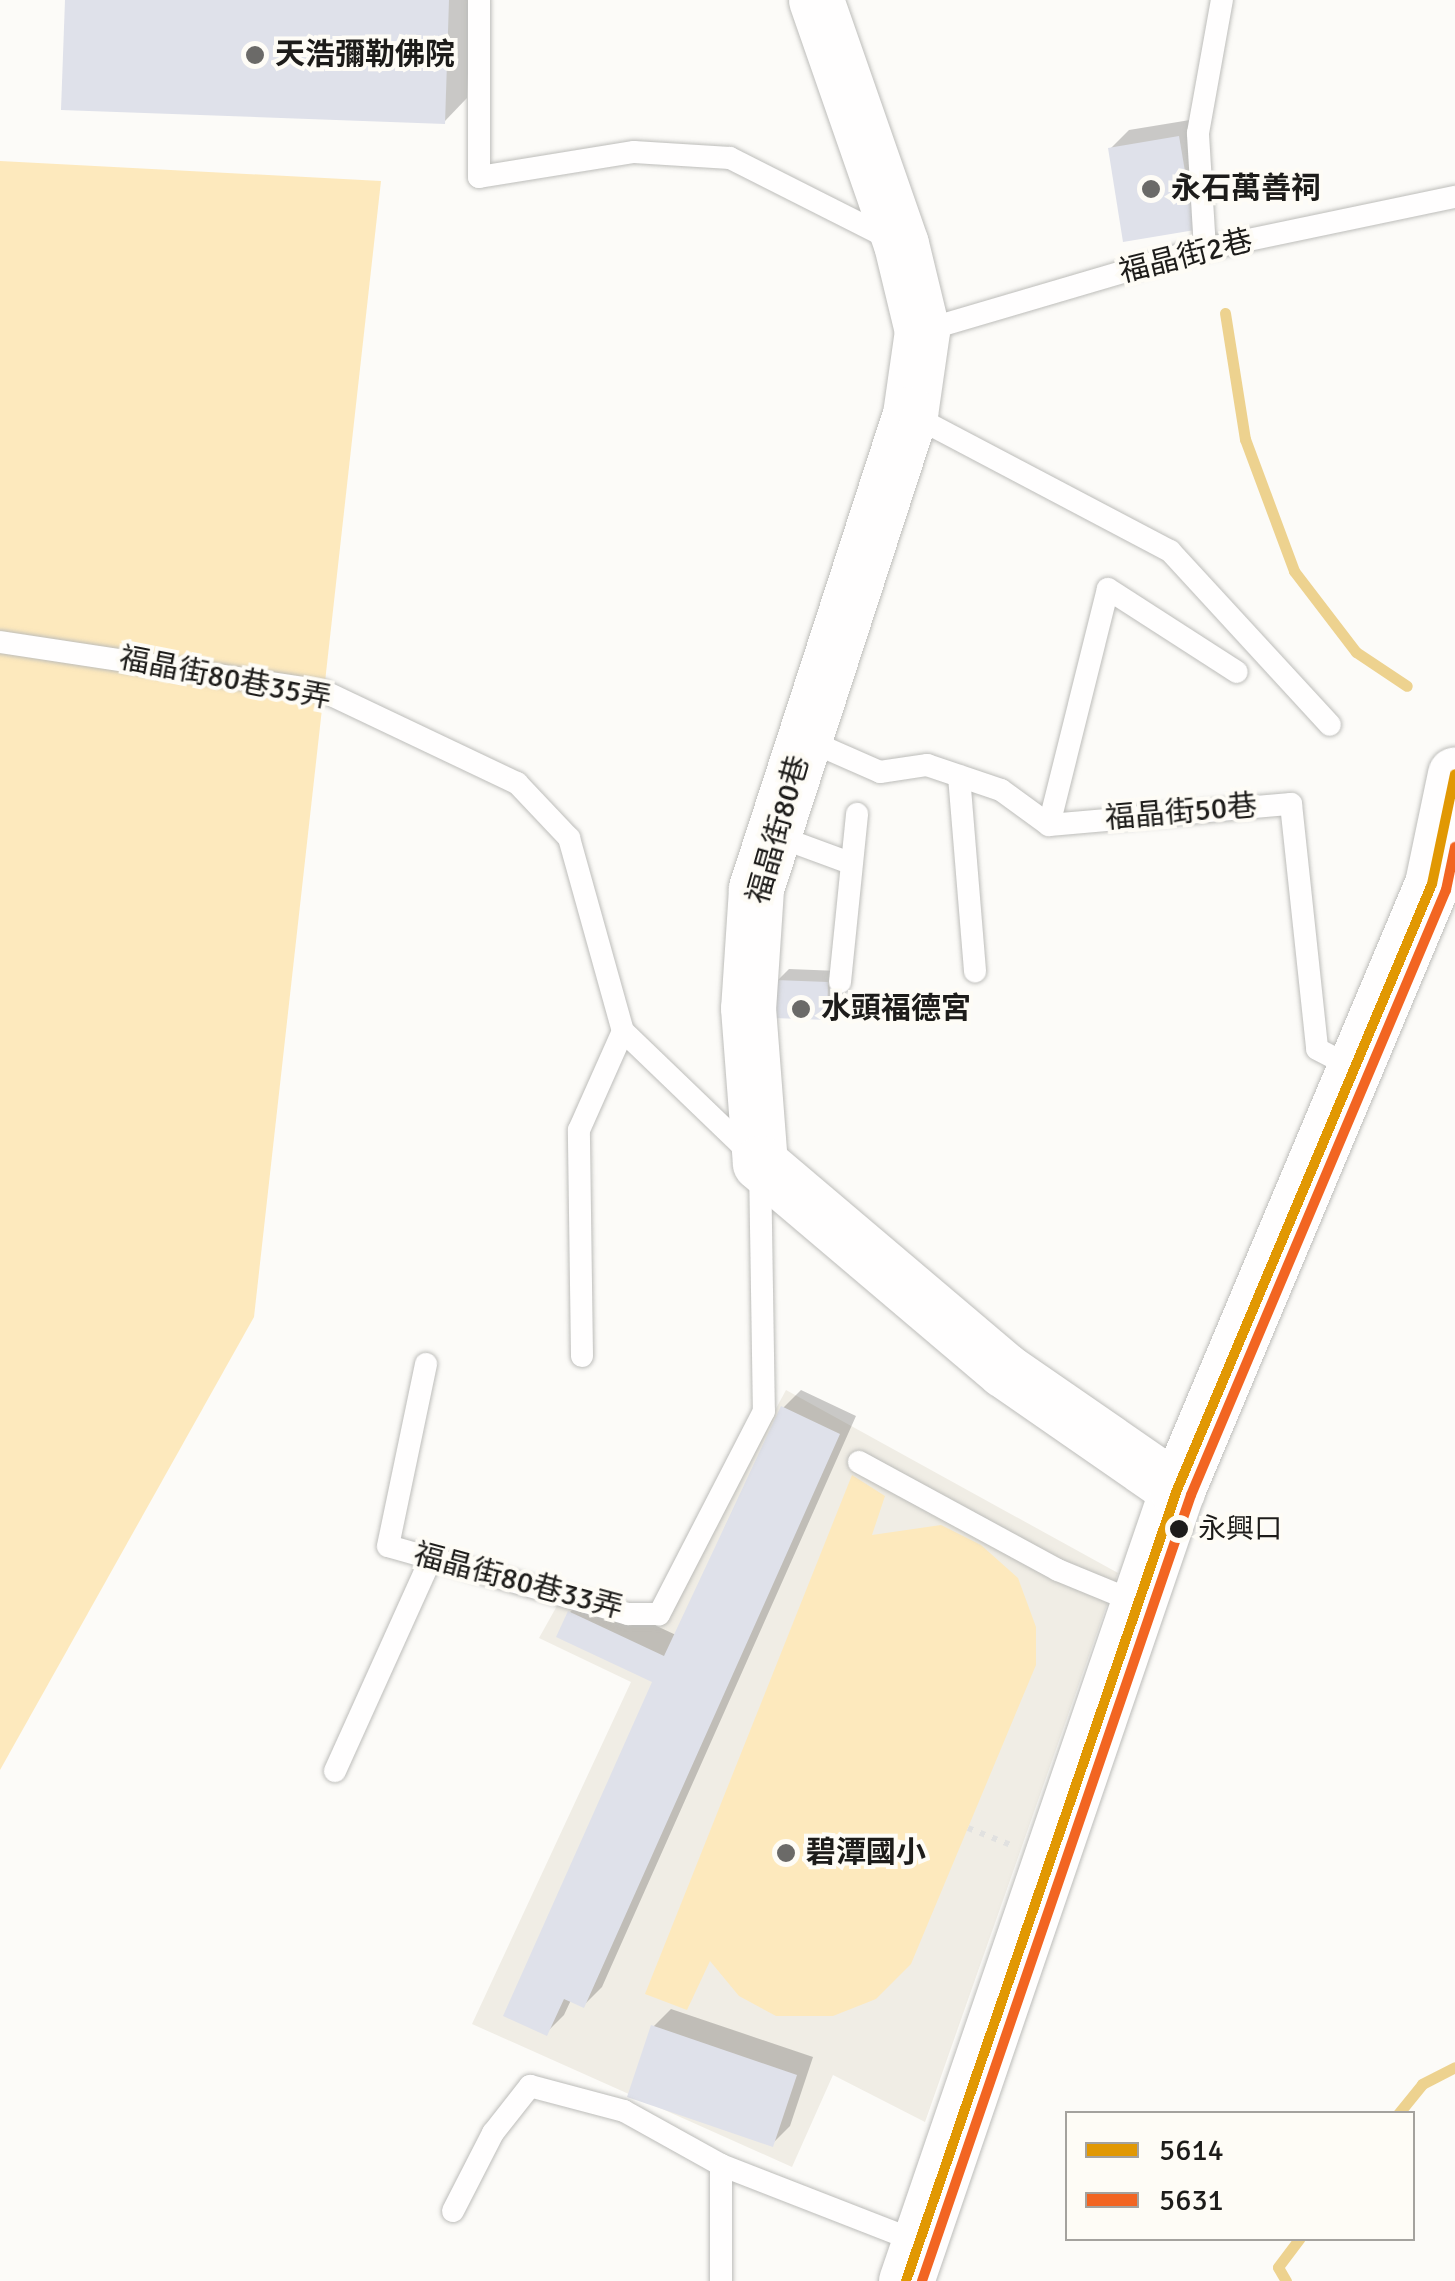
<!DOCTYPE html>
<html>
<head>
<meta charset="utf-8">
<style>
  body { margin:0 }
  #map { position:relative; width:1455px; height:2281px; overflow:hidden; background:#fcfbf8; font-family:Signika,"Noto Sans TC",sans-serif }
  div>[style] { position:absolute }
  .built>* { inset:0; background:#f0ede5 }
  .green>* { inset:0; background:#fde9bd }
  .shadow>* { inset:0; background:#0003 }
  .stream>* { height:11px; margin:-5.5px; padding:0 5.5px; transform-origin:5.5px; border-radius:5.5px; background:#edd28f }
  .building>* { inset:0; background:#dfe1ea }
  .path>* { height:6px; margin-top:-3px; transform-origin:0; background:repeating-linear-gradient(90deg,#e1e1e0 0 5px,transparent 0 13px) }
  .roads { filter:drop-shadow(0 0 2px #bdbdba) drop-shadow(0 0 2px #bdbdba) }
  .service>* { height:22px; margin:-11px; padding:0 11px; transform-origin:11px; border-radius:11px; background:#fffefe }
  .tertiary>* { height:55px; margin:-27.5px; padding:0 27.5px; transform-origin:27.5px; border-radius:27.5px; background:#fffefe }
  .bus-1>* { height:10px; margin:-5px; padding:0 5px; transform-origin:5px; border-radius:5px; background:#e19803 }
  .bus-2>* { height:10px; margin:-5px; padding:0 5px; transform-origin:5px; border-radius:5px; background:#f26522 }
  .dots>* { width:28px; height:28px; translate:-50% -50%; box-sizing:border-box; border:5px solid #fefcf6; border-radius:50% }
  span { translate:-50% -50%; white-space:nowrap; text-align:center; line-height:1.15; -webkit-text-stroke:8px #fefcf6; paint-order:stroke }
  .bus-label { font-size:28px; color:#1d1c1a }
  .left { translate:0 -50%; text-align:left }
  .poi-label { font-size:30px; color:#1d1c1a; font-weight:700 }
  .street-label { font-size:30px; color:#1d1c1a }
  .legend { position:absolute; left:1065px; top:2111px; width:350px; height:130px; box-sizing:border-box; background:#fefcf6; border:2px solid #a4a29e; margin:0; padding:12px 18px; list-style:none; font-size:30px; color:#1d1c1a }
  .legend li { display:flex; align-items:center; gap:20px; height:50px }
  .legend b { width:50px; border:2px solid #a4a29e }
</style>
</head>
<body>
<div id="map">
  <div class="built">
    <i style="clip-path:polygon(786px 1390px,1118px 1573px,925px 2122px,833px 2075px,792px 2167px,472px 2024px,631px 1682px,539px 1638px,558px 1604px,659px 1625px)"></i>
  </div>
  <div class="green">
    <i style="clip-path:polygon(0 161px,381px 181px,254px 1317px,0 1770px)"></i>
    <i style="clip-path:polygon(852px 1475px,885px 1496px,872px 1535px,941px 1525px,981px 1545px,1018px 1578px,1036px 1627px,1036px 1665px,911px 1964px,876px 1999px,833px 2016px,776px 2016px,739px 1996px,710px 1961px,687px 2010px,645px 1994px)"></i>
  </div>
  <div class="shadow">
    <i style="clip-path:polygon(68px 0,471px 0,467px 98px,444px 122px)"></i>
    <i style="clip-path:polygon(1196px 119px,1193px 228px,1111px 148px,1129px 130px)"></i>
    <i style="clip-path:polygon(789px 969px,839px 971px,838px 1006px,826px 1017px,777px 981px)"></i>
    <i style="clip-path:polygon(801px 1390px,856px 1416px,602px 1987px,584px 2005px,571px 2000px,564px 2015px,546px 2033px,655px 1681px,570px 1612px,588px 1594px,676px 1635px,783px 1408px)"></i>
    <i style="clip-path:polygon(671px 2009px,813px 2057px,790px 2126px,772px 2144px,653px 2027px)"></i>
  </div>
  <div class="stream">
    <i style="left:1225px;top:313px;width:128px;rotate:81deg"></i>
    <i style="left:1245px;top:439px;width:141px;rotate:69.6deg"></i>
    <i style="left:1294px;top:571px;width:102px;rotate:52.6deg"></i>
    <i style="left:1356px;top:652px;width:61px;rotate:33.7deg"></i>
    <i style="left:1398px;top:2114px;width:38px;rotate:-51deg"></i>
    <i style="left:1422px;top:2084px;width:37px;rotate:-27deg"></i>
    <i style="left:1286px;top:2281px;width:16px;rotate:-120deg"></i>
    <i style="left:1278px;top:2267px;width:36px;rotate:-53deg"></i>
  </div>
  <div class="building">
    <i style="clip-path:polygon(65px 0,449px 0,445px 124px,61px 110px)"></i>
    <i style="clip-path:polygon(1179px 136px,1195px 230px,1123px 242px,1108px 148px)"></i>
    <i style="clip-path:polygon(775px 980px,828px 982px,827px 1020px,774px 1018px)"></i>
    <i style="clip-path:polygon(781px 1406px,840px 1434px,584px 2008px,564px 1999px,547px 2036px,503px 2016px,652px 1682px,556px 1637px,568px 1611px,664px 1656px)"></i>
    <i style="clip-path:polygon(651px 2025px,797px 2075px,773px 2147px,627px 2097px)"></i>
  </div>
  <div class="path">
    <i style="left:968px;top:1828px;width:46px;rotate:21.6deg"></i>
  </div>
  <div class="roads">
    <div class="service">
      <i style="left:479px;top:0;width:177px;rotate:90deg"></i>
      <i style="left:479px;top:177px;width:157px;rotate:-9.2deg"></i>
      <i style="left:634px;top:152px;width:96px;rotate:3.6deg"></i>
      <i style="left:730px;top:158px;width:182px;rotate:26.8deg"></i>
      <i style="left:1205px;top:249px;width:116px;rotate:-93.5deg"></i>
      <i style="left:1198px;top:133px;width:135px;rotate:-79.8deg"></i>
      <i style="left:922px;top:331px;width:280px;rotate:-16.4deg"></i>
      <i style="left:1191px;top:252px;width:270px;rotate:-11.8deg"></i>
      <i style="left:910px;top:414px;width:294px;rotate:27.8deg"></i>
      <i style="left:1170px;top:551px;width:236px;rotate:47.4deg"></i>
      <i style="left:0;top:642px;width:327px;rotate:8.6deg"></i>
      <i style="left:323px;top:691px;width:215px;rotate:25.4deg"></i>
      <i style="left:517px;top:783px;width:76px;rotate:46.6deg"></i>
      <i style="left:569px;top:838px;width:200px;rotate:74.4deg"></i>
      <i style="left:623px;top:1031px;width:190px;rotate:43.9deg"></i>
      <i style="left:760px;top:1163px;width:248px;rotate:89.1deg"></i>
      <i style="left:764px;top:1411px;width:229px;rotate:117.3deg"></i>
      <i style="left:659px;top:1614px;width:31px;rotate:180deg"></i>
      <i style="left:628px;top:1614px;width:249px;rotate:-164.2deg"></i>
      <i style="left:388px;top:1546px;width:186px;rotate:-78.2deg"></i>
      <i style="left:805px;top:739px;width:82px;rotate:23.7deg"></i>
      <i style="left:880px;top:772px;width:48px;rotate:-8.5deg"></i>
      <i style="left:927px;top:765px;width:78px;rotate:18.7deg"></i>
      <i style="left:1001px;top:790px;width:59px;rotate:36.1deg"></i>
      <i style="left:1049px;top:825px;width:243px;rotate:-5deg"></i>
      <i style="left:1291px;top:804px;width:246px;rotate:83.9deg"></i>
      <i style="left:1317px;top:1049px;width:42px;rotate:27.2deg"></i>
      <i style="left:959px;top:776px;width:196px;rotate:85.3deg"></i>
      <i style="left:1049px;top:825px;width:243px;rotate:-76deg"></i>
      <i style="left:1108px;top:589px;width:153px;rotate:32.8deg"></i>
      <i style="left:774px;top:835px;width:81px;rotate:20.2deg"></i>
      <i style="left:840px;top:982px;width:169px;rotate:-84.2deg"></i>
      <i style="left:582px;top:1356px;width:226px;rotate:-90.8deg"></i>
      <i style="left:579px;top:1130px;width:108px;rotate:-66deg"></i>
      <i style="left:859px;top:1462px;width:226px;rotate:28.5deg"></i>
      <i style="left:1058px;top:1570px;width:87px;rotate:22.4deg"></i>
      <i style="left:335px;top:1771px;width:230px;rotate:-65.7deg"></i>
      <i style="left:453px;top:2211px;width:88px;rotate:-62.9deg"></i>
      <i style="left:493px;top:2133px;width:60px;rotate:-51.8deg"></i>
      <i style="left:530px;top:2086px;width:97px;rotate:14.9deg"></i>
      <i style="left:624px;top:2111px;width:111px;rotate:29.1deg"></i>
      <i style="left:721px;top:2165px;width:212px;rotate:21.3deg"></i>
      <i style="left:721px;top:2281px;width:116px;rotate:-90deg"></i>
    </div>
    <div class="tertiary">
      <i style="left:816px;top:0;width:258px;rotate:70.8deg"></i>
      <i style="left:901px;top:244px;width:89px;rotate:76.4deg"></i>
      <i style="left:922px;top:331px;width:84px;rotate:98.2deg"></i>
      <i style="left:910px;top:414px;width:499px;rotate:108deg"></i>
      <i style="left:756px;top:889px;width:119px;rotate:93.8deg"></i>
      <i style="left:748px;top:1008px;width:155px;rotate:85.6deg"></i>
      <i style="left:760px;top:1163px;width:320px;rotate:40.3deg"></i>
      <i style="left:1004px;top:1370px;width:211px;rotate:34.7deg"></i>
      <i style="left:906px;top:2281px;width:836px;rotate:-71.09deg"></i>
      <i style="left:1177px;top:1490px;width:657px;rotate:-67.18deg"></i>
      <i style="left:1432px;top:884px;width:112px;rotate:-78.2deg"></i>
    </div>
  </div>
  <div class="bus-1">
    <i style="left:906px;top:2281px;width:836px;rotate:-71.09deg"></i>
    <i style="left:1177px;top:1490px;width:657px;rotate:-67.18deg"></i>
    <i style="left:1432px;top:884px;width:112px;rotate:-78.2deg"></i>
  </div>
  <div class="bus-2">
    <i style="left:922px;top:2281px;width:831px;rotate:-71.11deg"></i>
    <i style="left:1191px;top:1495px;width:657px;rotate:-67.15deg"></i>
    <i style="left:1446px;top:890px;width:44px;rotate:-78.2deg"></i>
  </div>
  <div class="dots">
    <i style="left:255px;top:55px;background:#6b6a68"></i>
    <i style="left:1151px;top:189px;background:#6b6a68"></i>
    <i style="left:801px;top:1009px;background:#6b6a68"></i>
    <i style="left:1179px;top:1529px;background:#1d1c1a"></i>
    <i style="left:786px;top:1853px;background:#6b6a68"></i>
  </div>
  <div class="bus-label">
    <span class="left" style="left:1198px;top:1529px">永興口</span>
  </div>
  <div class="poi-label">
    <span class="left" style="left:275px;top:55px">天浩彌勒佛院</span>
    <span class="left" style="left:1171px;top:189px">永石萬善祠</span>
    <span class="left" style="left:821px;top:1009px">水頭福德宮</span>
    <span class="left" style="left:806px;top:1853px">碧潭國小</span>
  </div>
  <div class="street-label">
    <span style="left:1186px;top:257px;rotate:-14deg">福晶街2巷</span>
    <span style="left:225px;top:679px;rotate:11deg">福晶街80巷35弄</span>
    <span style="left:1181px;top:813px;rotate:-5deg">福晶街50巷</span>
    <span style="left:779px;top:830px;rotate:-74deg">福晶街80巷</span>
    <span style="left:518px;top:1582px;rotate:15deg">福晶街80巷33弄</span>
  </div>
  <ul class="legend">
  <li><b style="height:12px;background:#e19803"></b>5614</li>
  <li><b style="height:12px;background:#f26522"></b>5631</li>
  </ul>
</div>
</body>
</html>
